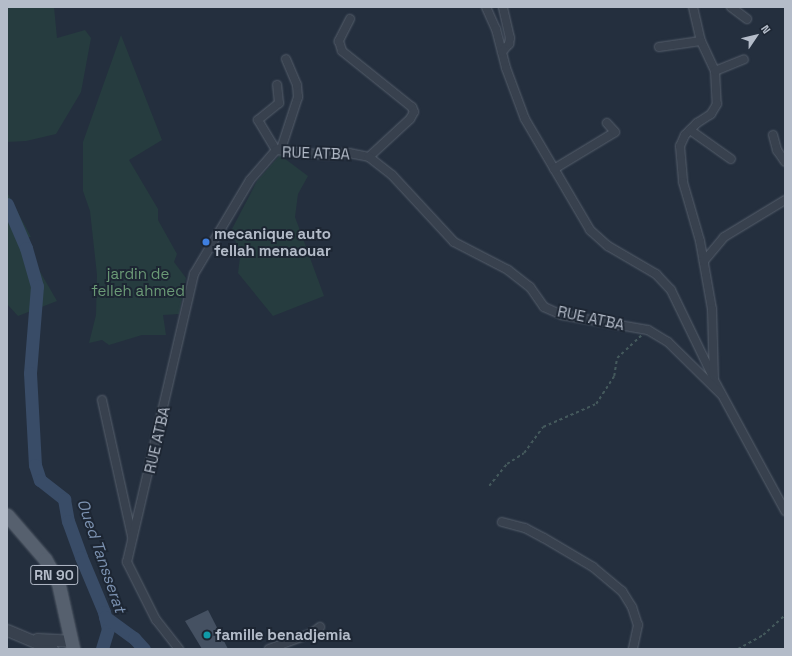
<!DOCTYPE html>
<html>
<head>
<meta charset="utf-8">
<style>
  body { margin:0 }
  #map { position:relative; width:792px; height:656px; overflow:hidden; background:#242f3e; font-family:"Space Grotesk",sans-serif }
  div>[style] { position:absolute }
  .green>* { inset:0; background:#263c3f }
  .river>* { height:13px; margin:-6.5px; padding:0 6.5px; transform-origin:6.5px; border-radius:6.5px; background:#394c67 }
  .building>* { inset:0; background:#455162 }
  .path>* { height:1.5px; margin-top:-0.75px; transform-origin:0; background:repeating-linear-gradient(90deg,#44595c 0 3px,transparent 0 6px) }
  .roads { filter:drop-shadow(0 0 1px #565f6c) drop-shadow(0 0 1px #565f6c) }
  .minor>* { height:8px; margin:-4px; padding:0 4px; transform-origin:4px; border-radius:4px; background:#38414e }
  .tertiary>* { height:11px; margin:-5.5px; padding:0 5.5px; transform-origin:5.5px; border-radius:5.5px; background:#38414e }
  .primary>* { height:13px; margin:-6.5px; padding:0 6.5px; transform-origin:6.5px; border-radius:6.5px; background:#56606e }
  .dots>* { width:11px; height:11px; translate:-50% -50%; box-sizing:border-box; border:2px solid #1d2633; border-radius:50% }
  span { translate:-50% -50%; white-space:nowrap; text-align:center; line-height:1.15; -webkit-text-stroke:4px #1d2633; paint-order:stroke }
  .shield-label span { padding:1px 3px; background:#1d2633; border:1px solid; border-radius:3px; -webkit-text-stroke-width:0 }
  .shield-label { font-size:14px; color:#b4bcc9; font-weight:700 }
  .street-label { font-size:15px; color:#b4bcc9 }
  .poi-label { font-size:15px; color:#b4bcc9; font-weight:700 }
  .left { translate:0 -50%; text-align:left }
  .park-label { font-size:15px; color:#6b9a76 }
  .water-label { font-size:16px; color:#7c92b1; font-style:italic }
  .frame { position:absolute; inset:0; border:8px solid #b4bcc9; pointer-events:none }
  .north { position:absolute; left:736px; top:16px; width:40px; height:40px; -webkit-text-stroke:3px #1d2633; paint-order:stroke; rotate:55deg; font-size:11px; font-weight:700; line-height:16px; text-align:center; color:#b4bcc9 }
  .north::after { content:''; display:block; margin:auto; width:14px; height:18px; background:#b4bcc9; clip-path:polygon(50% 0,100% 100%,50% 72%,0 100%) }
</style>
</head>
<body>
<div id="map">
  <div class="green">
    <i style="clip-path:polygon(7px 7px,54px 7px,57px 38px,85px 30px,91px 38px,81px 92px,56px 134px,26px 141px,7px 142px)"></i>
    <i style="clip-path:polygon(121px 35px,162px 140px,129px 160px,158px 209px,158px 220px,177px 254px,174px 262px,186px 278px,179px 314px,163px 315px,166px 335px,142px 335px,109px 345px,102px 340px,89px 343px,96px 315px,97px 275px,90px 211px,83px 191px,83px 142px)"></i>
    <i style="clip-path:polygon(280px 155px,308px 176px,298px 194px,295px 217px,324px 296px,273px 316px,238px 273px,240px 257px,232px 229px,257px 181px)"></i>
    <i style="clip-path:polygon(7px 192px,31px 237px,20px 237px,57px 301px,18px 316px,7px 304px)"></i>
  </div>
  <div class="river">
    <i style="left:7px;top:204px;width:48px;rotate:66.6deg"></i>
    <i style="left:26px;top:248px;width:40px;rotate:74deg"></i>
    <i style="left:37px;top:286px;width:87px;rotate:94.6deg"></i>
    <i style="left:30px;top:373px;width:92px;rotate:86.9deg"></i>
    <i style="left:35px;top:465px;width:16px;rotate:72deg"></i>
    <i style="left:40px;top:480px;width:31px;rotate:38deg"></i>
    <i style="left:64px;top:499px;width:22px;rotate:80deg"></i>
    <i style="left:68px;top:521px;width:38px;rotate:70deg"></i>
    <i style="left:81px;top:557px;width:60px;rotate:67.3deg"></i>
    <i style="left:104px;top:612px;width:17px;rotate:77deg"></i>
    <i style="left:108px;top:629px;width:21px;rotate:107deg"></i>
    <i style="left:105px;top:617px;width:36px;rotate:36deg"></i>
    <i style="left:134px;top:638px;width:15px;rotate:48deg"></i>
  </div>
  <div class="building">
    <i style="clip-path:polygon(208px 610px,228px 649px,202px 649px,185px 621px)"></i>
  </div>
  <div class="path">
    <i style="left:489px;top:486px;width:28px;rotate:-51deg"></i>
    <i style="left:507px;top:464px;width:20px;rotate:-33deg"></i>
    <i style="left:524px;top:453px;width:32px;rotate:-54deg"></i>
    <i style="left:543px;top:427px;width:58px;rotate:-23.5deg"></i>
    <i style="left:596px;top:404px;width:33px;rotate:-57deg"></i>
    <i style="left:614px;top:376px;width:18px;rotate:-81deg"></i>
    <i style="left:617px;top:358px;width:33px;rotate:-43deg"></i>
    <i style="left:738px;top:649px;width:29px;rotate:-29deg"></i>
    <i style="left:763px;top:635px;width:30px;rotate:-42deg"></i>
  </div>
  <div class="roads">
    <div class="minor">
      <i style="left:486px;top:7px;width:24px;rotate:66deg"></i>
      <i style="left:496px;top:29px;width:40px;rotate:75.6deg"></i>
      <i style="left:506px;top:68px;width:54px;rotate:69.6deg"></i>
      <i style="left:525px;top:119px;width:129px;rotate:59.6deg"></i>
      <i style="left:590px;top:230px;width:24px;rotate:42deg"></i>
      <i style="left:608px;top:246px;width:56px;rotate:30.3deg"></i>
      <i style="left:656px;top:274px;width:22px;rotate:47deg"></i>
      <i style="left:671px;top:290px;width:94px;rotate:64.2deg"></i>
      <i style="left:693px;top:7px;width:35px;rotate:77deg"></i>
      <i style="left:701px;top:41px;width:33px;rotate:65deg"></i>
      <i style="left:715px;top:71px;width:33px;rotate:87deg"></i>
      <i style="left:717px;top:104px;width:12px;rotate:121deg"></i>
      <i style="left:711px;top:114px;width:17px;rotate:147deg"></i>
      <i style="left:697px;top:123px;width:17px;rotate:135deg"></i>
      <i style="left:685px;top:135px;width:12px;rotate:114deg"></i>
      <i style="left:680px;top:146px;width:36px;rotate:85deg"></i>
      <i style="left:683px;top:182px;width:61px;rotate:73.9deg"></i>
      <i style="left:700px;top:241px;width:69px;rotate:80deg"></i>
      <i style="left:712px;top:309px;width:71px;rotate:88.4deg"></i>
      <i style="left:714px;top:380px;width:149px;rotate:61.5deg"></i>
      <i style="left:731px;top:7px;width:20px;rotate:37deg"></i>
      <i style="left:350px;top:19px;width:25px;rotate:117deg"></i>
      <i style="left:339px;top:41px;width:10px;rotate:73deg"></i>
      <i style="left:342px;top:51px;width:90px;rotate:38.7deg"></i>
      <i style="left:412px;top:107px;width:5px;rotate:68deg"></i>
      <i style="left:414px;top:112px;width:8px;rotate:120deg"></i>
      <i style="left:410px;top:119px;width:56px;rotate:137.2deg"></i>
      <i style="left:659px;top:47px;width:42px;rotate:-8.1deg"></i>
      <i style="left:502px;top:52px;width:11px;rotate:-49deg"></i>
      <i style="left:509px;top:44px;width:6px;rotate:-81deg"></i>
      <i style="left:510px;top:38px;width:32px;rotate:-103deg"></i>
      <i style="left:715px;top:71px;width:31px;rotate:-22deg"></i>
      <i style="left:690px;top:130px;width:50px;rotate:35.3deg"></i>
      <i style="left:773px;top:135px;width:16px;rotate:75deg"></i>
      <i style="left:777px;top:150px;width:14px;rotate:56deg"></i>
      <i style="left:281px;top:149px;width:55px;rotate:-71.9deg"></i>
      <i style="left:298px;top:97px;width:12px;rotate:-95deg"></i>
      <i style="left:297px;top:85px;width:28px;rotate:-113deg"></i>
      <i style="left:276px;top:150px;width:35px;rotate:-121deg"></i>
      <i style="left:258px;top:120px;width:27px;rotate:-39deg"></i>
      <i style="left:279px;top:103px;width:18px;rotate:-96deg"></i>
      <i style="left:554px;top:169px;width:71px;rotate:-31.2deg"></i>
      <i style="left:615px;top:132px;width:12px;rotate:-132deg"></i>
      <i style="left:704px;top:261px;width:31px;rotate:-50deg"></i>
      <i style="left:724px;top:237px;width:71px;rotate:-31.2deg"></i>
      <i style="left:102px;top:400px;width:140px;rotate:77.6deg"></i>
      <i style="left:502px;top:522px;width:24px;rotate:15deg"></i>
      <i style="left:525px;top:528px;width:21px;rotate:28deg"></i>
      <i style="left:544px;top:538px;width:57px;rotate:30.6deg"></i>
      <i style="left:593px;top:567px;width:38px;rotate:40deg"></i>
      <i style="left:622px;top:591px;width:19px;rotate:58deg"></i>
      <i style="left:632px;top:607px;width:19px;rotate:72deg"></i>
      <i style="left:638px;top:625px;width:25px;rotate:102deg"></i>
      <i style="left:179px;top:649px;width:37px;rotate:-128deg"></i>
      <i style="left:156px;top:620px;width:65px;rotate:-116.6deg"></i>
      <i style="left:127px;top:562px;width:296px;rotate:-76.9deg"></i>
      <i style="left:194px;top:274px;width:109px;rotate:-59.2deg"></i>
      <i style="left:250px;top:180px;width:40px;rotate:-49deg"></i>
      <i style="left:276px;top:150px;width:51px;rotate:5.6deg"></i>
      <i style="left:327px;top:155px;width:22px;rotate:-5deg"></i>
      <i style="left:349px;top:153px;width:20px;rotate:11deg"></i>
      <i style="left:369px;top:157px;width:29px;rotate:38deg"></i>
      <i style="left:392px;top:175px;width:91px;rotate:47.2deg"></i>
      <i style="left:454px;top:242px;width:61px;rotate:27.4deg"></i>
      <i style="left:508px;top:270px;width:28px;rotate:38deg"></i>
      <i style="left:530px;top:287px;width:24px;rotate:55deg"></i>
      <i style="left:544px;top:307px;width:20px;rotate:24deg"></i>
      <i style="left:562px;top:315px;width:87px;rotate:9.9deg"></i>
      <i style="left:648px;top:330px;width:23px;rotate:31deg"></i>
      <i style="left:668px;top:342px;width:74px;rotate:44.5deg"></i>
      <i style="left:269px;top:649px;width:46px;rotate:-20.4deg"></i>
      <i style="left:312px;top:633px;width:10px;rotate:-37deg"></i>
    </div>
    <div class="tertiary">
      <i style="left:7px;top:630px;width:49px;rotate:22.9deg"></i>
      <i style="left:37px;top:639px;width:33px;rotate:3deg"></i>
    </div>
    <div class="primary">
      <i style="left:7px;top:515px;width:58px;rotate:49.2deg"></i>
      <i style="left:45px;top:559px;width:26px;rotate:61deg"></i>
      <i style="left:58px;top:582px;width:69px;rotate:77.4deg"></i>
    </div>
  </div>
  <div class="dots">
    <i style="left:206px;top:242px;background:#3f7fe0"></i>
    <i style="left:207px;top:635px;background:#0f9aa8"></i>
  </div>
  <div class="shield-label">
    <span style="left:54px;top:575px">RN 90</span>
  </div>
  <div class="street-label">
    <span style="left:316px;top:153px;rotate:2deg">RUE ATBA</span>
    <span style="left:591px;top:318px;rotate:12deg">RUE ATBA</span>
    <span style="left:157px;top:440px;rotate:-77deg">RUE ATBA</span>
  </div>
  <div class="poi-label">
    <span class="left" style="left:214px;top:242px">mecanique auto<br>fellah menaouar</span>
    <span class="left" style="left:215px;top:635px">famille benadjemia</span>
  </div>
  <div class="park-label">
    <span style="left:138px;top:282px">jardin de<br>felleh ahmed</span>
  </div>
  <div class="water-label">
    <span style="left:101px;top:556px;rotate:71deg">Oued Tansserat</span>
  </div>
  <div class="frame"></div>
  <div class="north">N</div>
</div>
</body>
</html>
